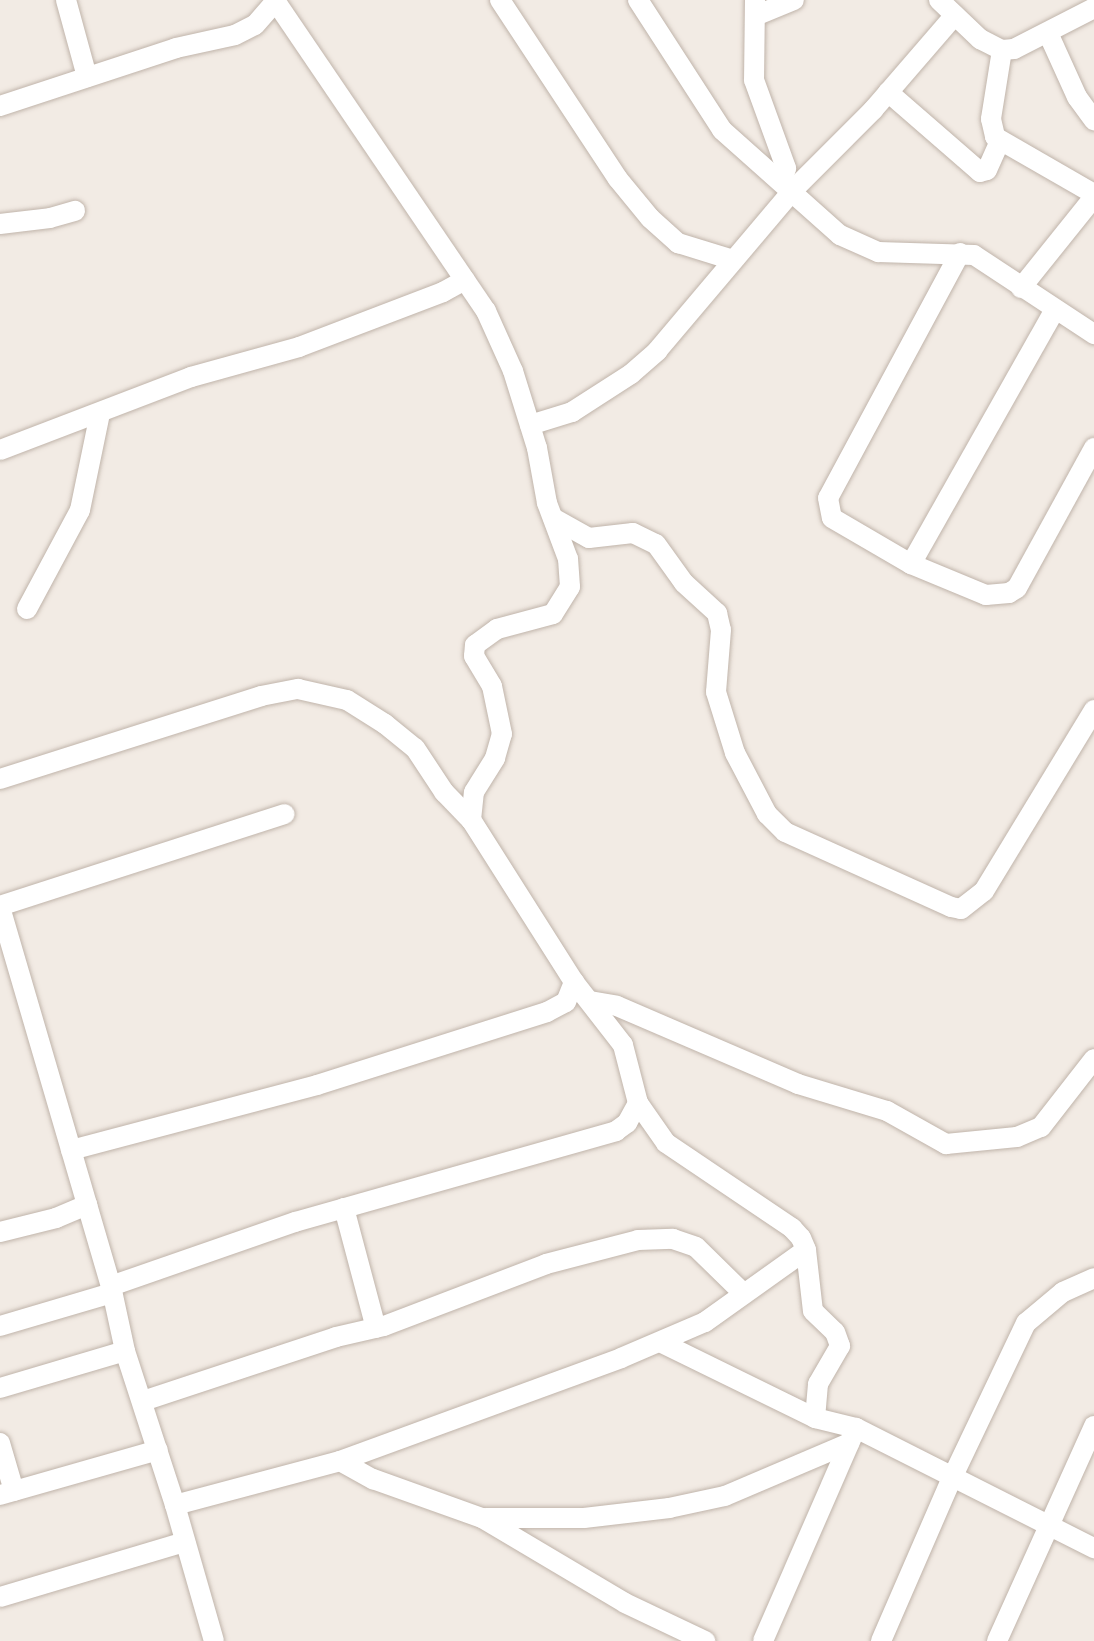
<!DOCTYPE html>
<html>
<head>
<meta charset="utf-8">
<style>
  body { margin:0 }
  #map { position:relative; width:1094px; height:1641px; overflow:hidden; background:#f2ebe4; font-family:"Open Sans",sans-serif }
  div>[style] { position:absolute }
  .roads { filter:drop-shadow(0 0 2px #c0b4aa) drop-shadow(0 0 2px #c0b4aa) }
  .minor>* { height:20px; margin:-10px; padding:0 10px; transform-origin:10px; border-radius:10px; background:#fff }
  span { translate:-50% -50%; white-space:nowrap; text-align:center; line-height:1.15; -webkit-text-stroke:7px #fff; paint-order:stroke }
</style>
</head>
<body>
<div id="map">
  <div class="roads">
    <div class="minor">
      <i style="left:66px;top:0;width:80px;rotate:74.7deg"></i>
      <i style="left:500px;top:0;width:214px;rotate:56.6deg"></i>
      <i style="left:618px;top:179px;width:50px;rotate:50.6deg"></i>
      <i style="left:650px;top:218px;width:38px;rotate:42deg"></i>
      <i style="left:678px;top:243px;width:58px;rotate:17.2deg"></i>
      <i style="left:638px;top:0;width:155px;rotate:57.1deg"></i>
      <i style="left:722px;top:130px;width:158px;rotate:41.7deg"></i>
      <i style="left:840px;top:235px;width:42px;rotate:24.1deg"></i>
      <i style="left:878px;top:252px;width:96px;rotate:1.8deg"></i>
      <i style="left:974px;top:255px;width:144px;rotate:33.4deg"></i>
      <i style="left:755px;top:0;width:80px;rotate:90.7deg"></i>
      <i style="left:754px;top:80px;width:94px;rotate:70deg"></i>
      <i style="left:786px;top:168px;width:15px;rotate:106deg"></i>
      <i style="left:939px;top:0;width:57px;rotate:43.6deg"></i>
      <i style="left:980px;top:39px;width:25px;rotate:27deg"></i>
      <i style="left:1002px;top:50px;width:12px;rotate:-5deg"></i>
      <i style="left:1014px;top:49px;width:90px;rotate:-27.1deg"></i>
      <i style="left:755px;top:16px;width:42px;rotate:-22.3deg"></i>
      <i style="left:1048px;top:33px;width:70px;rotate:65.6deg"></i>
      <i style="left:1077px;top:97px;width:29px;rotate:54deg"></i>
      <i style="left:1002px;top:50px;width:70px;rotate:99.1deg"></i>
      <i style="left:991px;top:119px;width:18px;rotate:77deg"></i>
      <i style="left:995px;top:137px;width:114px;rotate:29.9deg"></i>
      <i style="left:888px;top:92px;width:122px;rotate:41deg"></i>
      <i style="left:980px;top:172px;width:7px;rotate:-16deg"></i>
      <i style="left:987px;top:170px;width:32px;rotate:-66deg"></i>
      <i style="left:0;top:106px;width:185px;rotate:-18.2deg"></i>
      <i style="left:176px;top:48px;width:60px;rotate:-12.4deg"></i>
      <i style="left:235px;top:35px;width:22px;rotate:-27deg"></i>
      <i style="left:255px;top:25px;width:32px;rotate:-49deg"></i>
      <i style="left:0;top:224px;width:50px;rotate:-6.8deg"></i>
      <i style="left:50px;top:218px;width:26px;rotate:-16deg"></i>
      <i style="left:960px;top:253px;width:278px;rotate:118.3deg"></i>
      <i style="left:828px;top:498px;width:20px;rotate:79deg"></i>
      <i style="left:832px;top:518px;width:91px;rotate:30.2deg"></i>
      <i style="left:911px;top:564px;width:81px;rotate:22.5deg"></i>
      <i style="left:986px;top:595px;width:23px;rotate:-5deg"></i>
      <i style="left:1009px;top:593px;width:9px;rotate:-32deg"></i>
      <i style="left:1017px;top:588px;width:160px;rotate:-61.2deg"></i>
      <i style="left:1021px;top:288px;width:117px;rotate:-51.3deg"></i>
      <i style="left:530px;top:425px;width:44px;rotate:-17.2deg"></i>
      <i style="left:572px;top:412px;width:70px;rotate:-32.8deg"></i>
      <i style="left:631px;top:374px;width:35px;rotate:-41deg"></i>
      <i style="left:657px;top:351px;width:209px;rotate:-49.8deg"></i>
      <i style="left:792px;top:191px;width:115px;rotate:-45deg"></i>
      <i style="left:873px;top:110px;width:125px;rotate:-49.2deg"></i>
      <i style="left:0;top:450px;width:204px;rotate:-20.9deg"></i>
      <i style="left:191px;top:377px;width:112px;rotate:-15.5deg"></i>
      <i style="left:299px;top:347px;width:154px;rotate:-20.9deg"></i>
      <i style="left:443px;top:292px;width:25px;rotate:-29deg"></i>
      <i style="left:553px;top:518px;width:41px;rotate:29.1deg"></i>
      <i style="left:589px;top:538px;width:44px;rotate:-6.5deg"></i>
      <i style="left:633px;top:533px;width:25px;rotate:26deg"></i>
      <i style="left:656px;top:544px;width:48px;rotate:54.3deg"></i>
      <i style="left:684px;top:583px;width:45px;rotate:42.3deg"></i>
      <i style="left:717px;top:613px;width:17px;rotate:77deg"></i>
      <i style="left:721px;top:630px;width:62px;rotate:94.6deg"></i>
      <i style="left:716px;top:692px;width:64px;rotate:72.7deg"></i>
      <i style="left:735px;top:753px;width:69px;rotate:62.3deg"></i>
      <i style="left:767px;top:814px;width:25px;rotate:45deg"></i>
      <i style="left:785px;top:832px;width:182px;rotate:24.3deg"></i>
      <i style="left:951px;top:907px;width:10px;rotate:11deg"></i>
      <i style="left:961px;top:909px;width:29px;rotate:-38deg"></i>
      <i style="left:984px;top:891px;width:212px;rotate:-58.7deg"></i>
      <i style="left:911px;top:564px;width:291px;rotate:-60.5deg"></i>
      <i style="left:27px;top:609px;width:112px;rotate:-61.8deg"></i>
      <i style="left:80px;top:510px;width:99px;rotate:-78.3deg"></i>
      <i style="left:0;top:779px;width:274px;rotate:-17.6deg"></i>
      <i style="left:261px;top:696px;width:38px;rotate:-11deg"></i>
      <i style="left:298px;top:689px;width:50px;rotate:12.7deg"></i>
      <i style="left:347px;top:700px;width:45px;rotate:32.3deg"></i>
      <i style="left:385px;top:724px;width:38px;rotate:39deg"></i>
      <i style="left:415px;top:748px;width:53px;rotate:56.6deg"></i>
      <i style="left:444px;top:792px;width:39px;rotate:46deg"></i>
      <i style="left:0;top:906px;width:299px;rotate:-17.9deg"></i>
      <i style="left:0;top:907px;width:395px;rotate:73.7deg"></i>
      <i style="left:111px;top:1286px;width:66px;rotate:77.8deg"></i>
      <i style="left:125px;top:1351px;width:162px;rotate:72deg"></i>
      <i style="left:175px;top:1505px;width:141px;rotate:74deg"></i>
      <i style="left:590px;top:1001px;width:27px;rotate:10deg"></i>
      <i style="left:617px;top:1006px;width:197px;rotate:23.3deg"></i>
      <i style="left:798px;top:1084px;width:93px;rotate:16.9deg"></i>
      <i style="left:887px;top:1111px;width:68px;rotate:29.2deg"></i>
      <i style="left:946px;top:1144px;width:71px;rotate:-5.6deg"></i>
      <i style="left:1017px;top:1137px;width:26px;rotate:-23deg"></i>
      <i style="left:1041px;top:1127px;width:86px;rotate:-52.1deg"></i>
      <i style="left:638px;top:1103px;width:49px;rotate:55deg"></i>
      <i style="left:666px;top:1143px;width:152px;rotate:34deg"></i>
      <i style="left:792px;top:1228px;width:13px;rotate:48deg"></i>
      <i style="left:801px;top:1238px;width:13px;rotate:67deg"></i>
      <i style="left:806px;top:1250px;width:61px;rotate:83.5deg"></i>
      <i style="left:813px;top:1311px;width:30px;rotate:44deg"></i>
      <i style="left:835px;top:1332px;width:15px;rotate:70deg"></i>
      <i style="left:840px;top:1346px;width:44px;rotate:120.1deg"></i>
      <i style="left:818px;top:1384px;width:34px;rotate:95deg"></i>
      <i style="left:71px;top:1150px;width:254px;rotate:-14.8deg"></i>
      <i style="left:317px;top:1085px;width:241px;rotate:-17.6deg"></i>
      <i style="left:547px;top:1012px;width:21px;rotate:-28deg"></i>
      <i style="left:566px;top:1002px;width:22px;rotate:-68deg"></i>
      <i style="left:344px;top:1208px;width:124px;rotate:75.1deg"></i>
      <i style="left:0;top:1232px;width:58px;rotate:-14deg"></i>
      <i style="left:56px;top:1218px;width:34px;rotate:-23deg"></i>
      <i style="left:111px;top:1286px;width:195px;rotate:-19.2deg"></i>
      <i style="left:295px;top:1222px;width:334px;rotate:-15.8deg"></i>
      <i style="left:616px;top:1131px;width:14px;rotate:-36deg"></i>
      <i style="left:627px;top:1123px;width:23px;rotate:-61deg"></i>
      <i style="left:638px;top:1103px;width:60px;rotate:-104.5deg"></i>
      <i style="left:623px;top:1045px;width:80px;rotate:-127.9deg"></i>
      <i style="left:574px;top:982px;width:192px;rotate:-122.4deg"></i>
      <i style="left:471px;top:820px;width:28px;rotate:-84deg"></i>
      <i style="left:474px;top:792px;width:40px;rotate:-58deg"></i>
      <i style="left:495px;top:758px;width:25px;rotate:-74deg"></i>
      <i style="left:502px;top:734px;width:49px;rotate:-101.8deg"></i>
      <i style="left:492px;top:686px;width:35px;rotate:-121deg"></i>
      <i style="left:474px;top:656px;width:11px;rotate:-85deg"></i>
      <i style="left:475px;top:645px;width:27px;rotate:-36deg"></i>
      <i style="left:497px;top:629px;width:58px;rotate:-15deg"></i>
      <i style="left:553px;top:614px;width:32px;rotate:-58deg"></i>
      <i style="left:570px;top:587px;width:28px;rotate:-94deg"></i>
      <i style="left:568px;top:559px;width:60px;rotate:-110.6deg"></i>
      <i style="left:547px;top:503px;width:56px;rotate:-100.3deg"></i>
      <i style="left:537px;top:448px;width:81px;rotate:-107.3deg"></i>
      <i style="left:513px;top:371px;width:66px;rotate:-114.2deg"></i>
      <i style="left:486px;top:311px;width:376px;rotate:-124.2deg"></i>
      <i style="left:0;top:1326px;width:117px;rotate:-16.4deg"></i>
      <i style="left:660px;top:1342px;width:173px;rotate:26.1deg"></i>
      <i style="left:815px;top:1418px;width:42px;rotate:13.7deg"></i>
      <i style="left:856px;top:1428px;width:232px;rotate:113.6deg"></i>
      <i style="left:0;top:1388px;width:130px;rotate:-16.5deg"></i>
      <i style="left:143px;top:1401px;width:203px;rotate:-18.3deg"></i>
      <i style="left:336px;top:1337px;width:49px;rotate:-12.9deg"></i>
      <i style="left:384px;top:1326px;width:173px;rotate:-20.9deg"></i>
      <i style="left:546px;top:1264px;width:95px;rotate:-14.6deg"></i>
      <i style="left:638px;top:1240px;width:35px;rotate:-2deg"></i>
      <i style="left:673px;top:1239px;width:24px;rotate:19deg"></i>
      <i style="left:696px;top:1247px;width:66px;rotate:44.4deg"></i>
      <i style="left:856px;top:1428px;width:267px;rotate:26.8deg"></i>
      <i style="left:0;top:1443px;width:50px;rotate:73.7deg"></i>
      <i style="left:340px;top:1461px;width:38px;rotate:29deg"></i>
      <i style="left:373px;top:1479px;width:116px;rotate:19.7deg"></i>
      <i style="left:482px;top:1518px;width:166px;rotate:30.7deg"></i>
      <i style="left:625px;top:1603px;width:89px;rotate:25.4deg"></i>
      <i style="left:0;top:1495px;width:164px;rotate:-15.9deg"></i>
      <i style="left:175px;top:1505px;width:171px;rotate:-14.9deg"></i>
      <i style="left:340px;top:1461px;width:299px;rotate:-20.1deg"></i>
      <i style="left:621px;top:1358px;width:91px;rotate:-23.2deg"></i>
      <i style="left:705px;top:1322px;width:124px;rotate:-35.5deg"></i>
      <i style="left:486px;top:1518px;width:98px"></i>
      <i style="left:584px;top:1518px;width:86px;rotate:-6.7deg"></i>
      <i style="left:669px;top:1508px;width:57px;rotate:-12.1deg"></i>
      <i style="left:725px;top:1496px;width:135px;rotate:-23.1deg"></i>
      <i style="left:0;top:1597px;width:193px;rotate:-16.6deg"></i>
      <i style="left:881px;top:1641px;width:178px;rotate:-66.5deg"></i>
      <i style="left:952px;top:1478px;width:172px;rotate:-64.5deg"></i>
      <i style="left:1026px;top:1323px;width:48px;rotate:-40deg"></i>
      <i style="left:1063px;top:1292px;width:34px;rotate:-24deg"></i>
      <i style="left:997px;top:1641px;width:236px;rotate:-65.7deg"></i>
    </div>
  </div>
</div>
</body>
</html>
